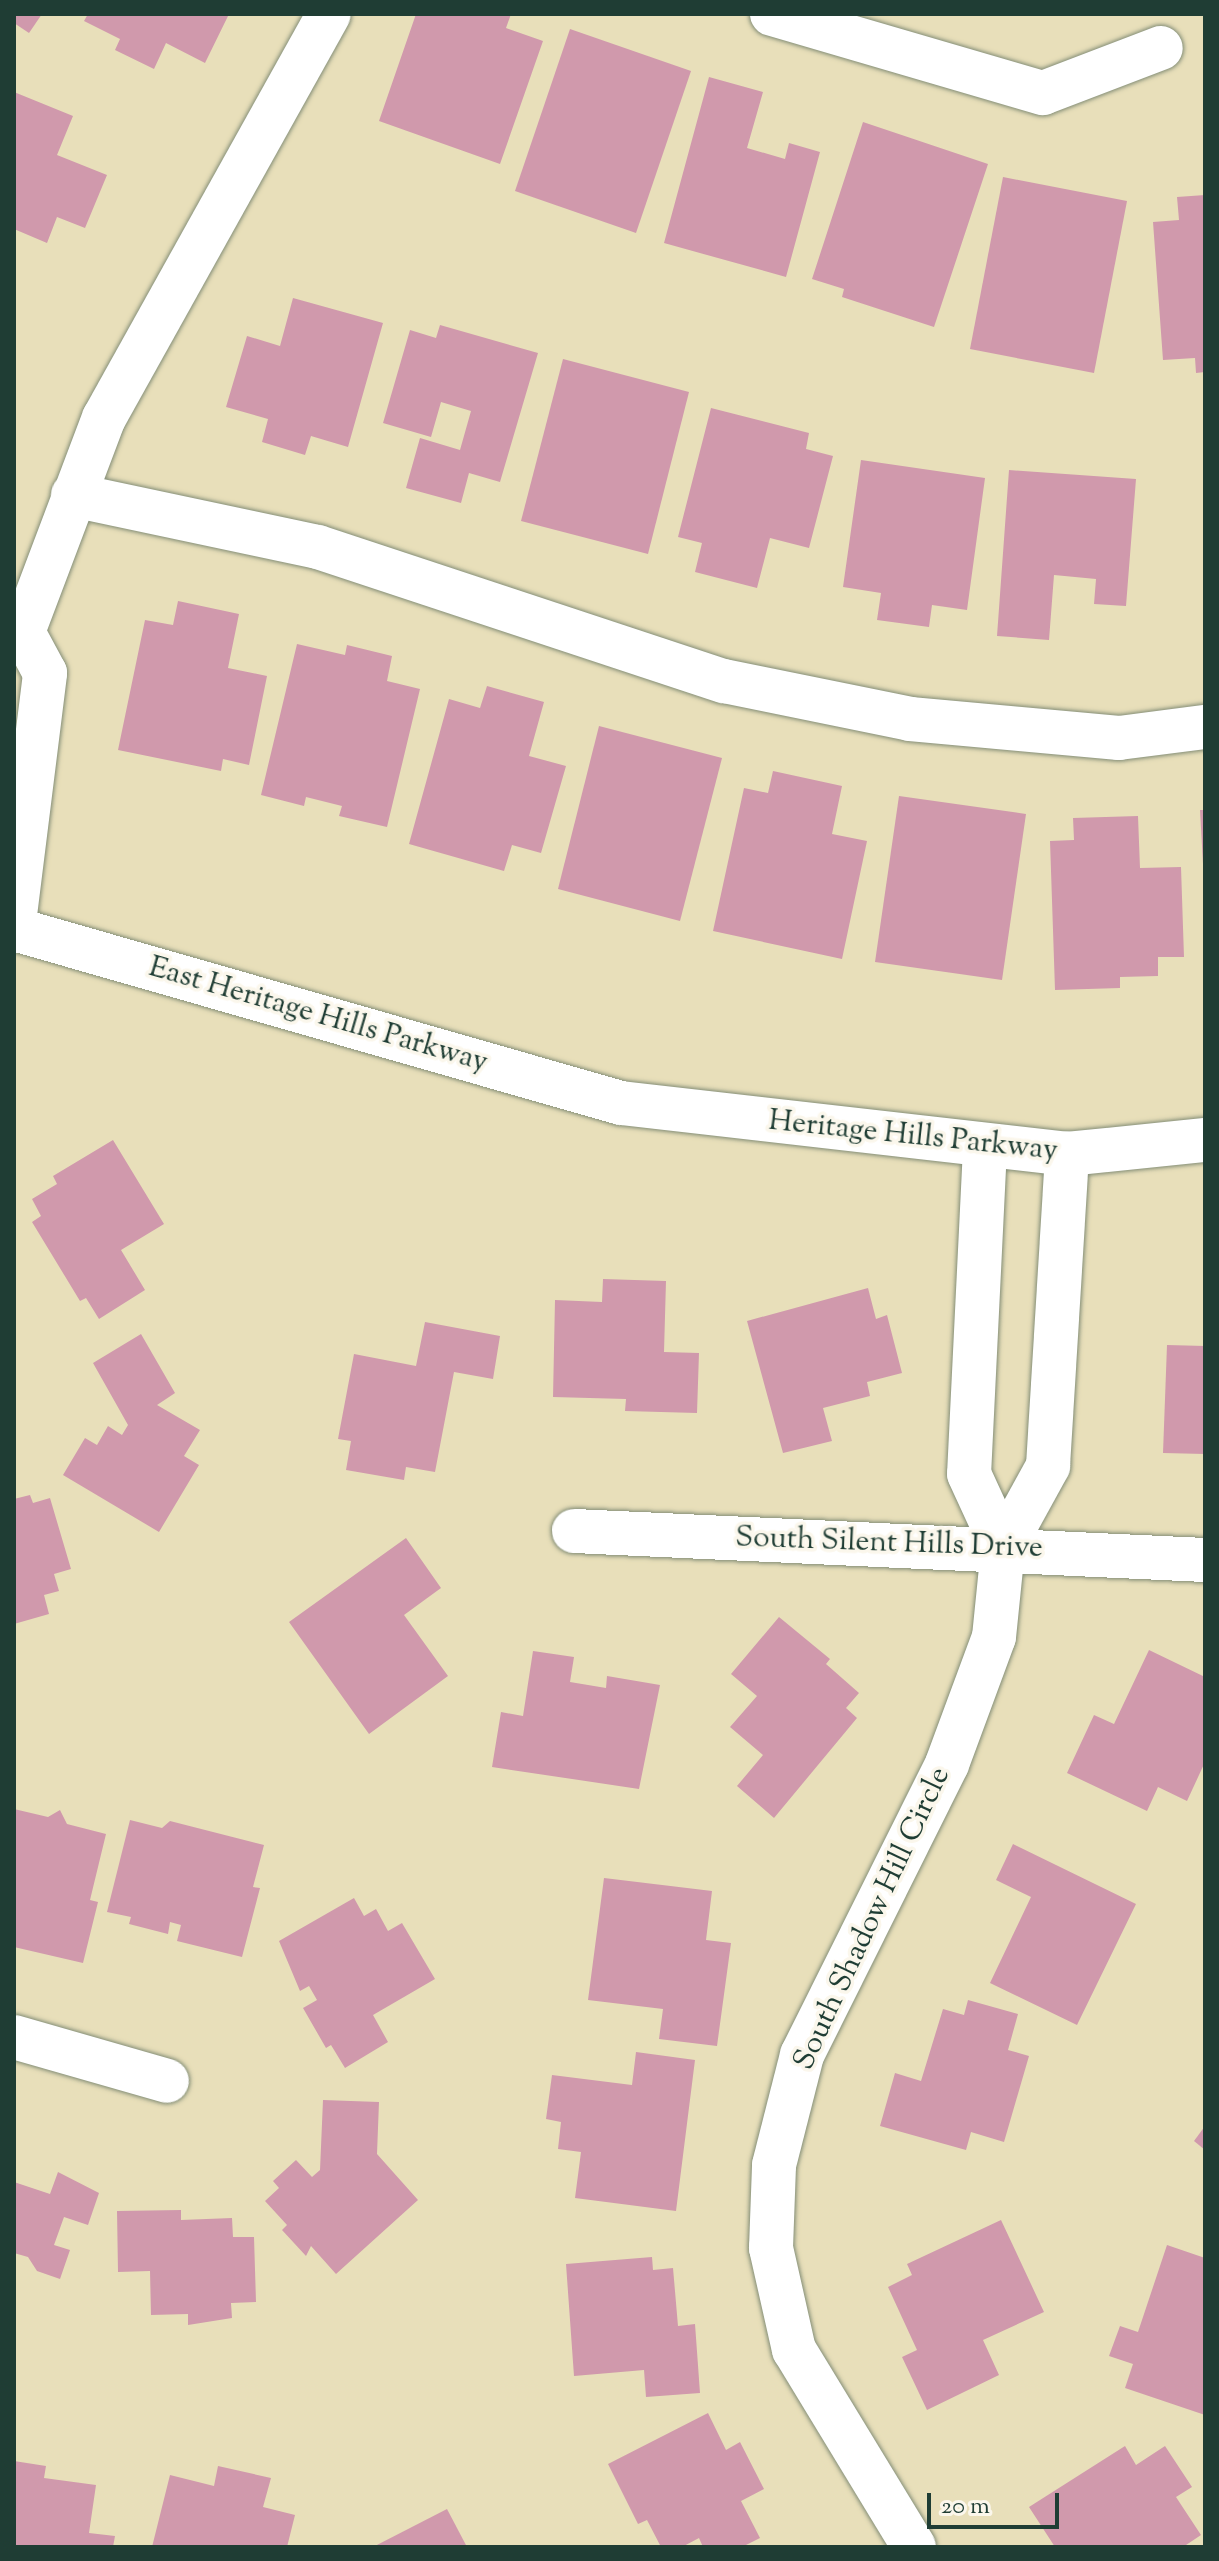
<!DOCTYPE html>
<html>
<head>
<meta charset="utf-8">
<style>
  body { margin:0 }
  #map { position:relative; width:1219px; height:2561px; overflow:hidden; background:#e8dfba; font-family:"Sorts Mill Goudy",serif }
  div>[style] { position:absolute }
  .building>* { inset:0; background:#d099ac }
  .roads { filter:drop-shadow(0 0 2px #848e77) drop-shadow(0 0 2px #848e77) }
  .minor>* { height:44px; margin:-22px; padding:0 22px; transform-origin:22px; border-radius:22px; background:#fff }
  span { translate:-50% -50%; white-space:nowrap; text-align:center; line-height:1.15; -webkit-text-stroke:7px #fbf7ec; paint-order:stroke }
  .street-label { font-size:30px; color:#1f3d34 }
  .frame { position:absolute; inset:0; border:16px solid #1f3d34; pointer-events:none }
  .scale { position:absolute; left:927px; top:2493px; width:132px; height:36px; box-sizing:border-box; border:4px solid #1f3d34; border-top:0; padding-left:10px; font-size:24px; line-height:28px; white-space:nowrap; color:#1f3d34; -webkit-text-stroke:6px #fbf7ec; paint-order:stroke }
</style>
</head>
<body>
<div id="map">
  <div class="building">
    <i style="clip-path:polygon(14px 14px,42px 14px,29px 33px,14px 23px)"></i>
    <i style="clip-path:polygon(88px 14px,229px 14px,205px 63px,166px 43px,154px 69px,115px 50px,120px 39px,84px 21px)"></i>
    <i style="clip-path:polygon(416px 14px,511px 14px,506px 28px,543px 41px,500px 164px,379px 121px)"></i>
    <i style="clip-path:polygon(570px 29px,691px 71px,636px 233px,515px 191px)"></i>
    <i style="clip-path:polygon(709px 77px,763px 92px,747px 148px,785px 159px,789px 143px,820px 152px,786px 277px,664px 243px)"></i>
    <i style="clip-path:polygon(14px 92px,73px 116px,57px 155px,107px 175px,85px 228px,57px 217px,47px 243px,14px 229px)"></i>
    <i style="clip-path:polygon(863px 122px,988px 164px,934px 327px,842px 297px,844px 289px,812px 279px)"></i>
    <i style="clip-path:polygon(1003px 177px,1127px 201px,1094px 373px,970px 349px)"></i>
    <i style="clip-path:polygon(1205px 195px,1205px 372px,1196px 373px,1195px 358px,1163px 360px,1153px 222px,1179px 220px,1177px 197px)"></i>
    <i style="clip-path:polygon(293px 298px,383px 323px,348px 447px,311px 436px,305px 455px,262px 442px,268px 419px,226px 407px,247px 336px,280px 346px)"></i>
    <i style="clip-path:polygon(440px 325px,538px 353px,500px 482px,469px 473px,461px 503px,406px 488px,420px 438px,460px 450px,471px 411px,441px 402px,431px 437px,383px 423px,410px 330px,436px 338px)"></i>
    <i style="clip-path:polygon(563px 359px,689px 392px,648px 554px,521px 521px)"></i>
    <i style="clip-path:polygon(711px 408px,809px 433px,806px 449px,833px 456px,809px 548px,770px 538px,757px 588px,695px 572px,702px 543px,678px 537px)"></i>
    <i style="clip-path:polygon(861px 460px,985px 478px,967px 610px,932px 605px,929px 627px,877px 620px,881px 593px,843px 587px)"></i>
    <i style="clip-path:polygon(1009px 470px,1136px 479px,1126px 606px,1094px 604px,1096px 579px,1054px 575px,1049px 640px,997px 636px)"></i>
    <i style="clip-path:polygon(178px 601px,239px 614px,228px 668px,267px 676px,249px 765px,223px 759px,221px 771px,118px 750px,145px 620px,173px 625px)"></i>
    <i style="clip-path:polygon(297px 644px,345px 655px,347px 645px,392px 656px,387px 681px,420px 689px,387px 827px,339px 816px,342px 806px,306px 797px,304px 806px,261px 795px)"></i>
    <i style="clip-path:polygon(487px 686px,544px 702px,529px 756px,566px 766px,541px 853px,512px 845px,504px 871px,409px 844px,449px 699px,480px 708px)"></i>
    <i style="clip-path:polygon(599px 726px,722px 758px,680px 921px,558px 889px)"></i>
    <i style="clip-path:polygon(773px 771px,842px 786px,832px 834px,867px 841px,842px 959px,713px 931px,744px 788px,768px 793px)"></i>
    <i style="clip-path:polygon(899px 796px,1026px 814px,1002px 980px,875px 962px)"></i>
    <i style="clip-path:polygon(1200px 810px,1205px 810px,1205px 864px,1203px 864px)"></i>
    <i style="clip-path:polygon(1138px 816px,1140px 868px,1181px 867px,1184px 957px,1158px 957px,1158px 976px,1120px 977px,1120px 988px,1055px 990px,1050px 841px,1074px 840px,1073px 818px)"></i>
    <i style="clip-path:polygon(113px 1140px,164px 1224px,121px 1250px,145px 1290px,99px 1319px,86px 1298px,80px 1301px,32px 1222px,41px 1216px,32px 1199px,57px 1184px,53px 1176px)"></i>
    <i style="clip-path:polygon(603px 1279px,666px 1281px,664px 1352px,699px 1353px,697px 1413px,625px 1411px,626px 1399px,553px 1397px,555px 1300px,602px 1302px)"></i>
    <i style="clip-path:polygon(868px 1288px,876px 1319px,887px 1315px,902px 1373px,867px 1382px,870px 1396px,823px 1408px,832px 1441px,783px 1453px,747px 1321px)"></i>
    <i style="clip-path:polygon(425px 1322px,500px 1336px,493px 1379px,454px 1372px,435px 1472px,406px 1467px,404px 1480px,346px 1470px,351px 1441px,338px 1439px,354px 1354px,416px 1366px)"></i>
    <i style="clip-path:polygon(141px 1334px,175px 1393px,157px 1405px,200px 1430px,184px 1456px,199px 1465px,159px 1532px,63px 1475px,85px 1438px,97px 1445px,108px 1426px,122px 1435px,128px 1425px,93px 1363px)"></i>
    <i style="clip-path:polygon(1167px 1345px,1205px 1346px,1205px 1454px,1163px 1453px)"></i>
    <i style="clip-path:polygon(30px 1495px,33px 1503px,50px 1498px,71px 1569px,54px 1574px,59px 1591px,44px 1595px,49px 1614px,14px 1624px,14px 1499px)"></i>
    <i style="clip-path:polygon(406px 1538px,441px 1588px,404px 1615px,448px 1676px,369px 1734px,289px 1622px)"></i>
    <i style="clip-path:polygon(779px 1617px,830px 1659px,826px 1664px,859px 1693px,846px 1708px,857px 1718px,774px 1818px,737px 1786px,763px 1755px,730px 1727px,757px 1696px,731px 1674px)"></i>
    <i style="clip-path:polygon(1149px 1650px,1205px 1677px,1205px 1762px,1187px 1801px,1158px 1787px,1147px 1811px,1067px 1773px,1094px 1715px,1114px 1724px)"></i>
    <i style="clip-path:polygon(533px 1651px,574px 1657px,570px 1682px,606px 1688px,607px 1676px,660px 1685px,639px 1789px,492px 1767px,501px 1712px,523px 1716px)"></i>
    <i style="clip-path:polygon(14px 1809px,48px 1817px,60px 1810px,67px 1824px,106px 1834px,90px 1900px,98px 1902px,83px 1963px,14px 1947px)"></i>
    <i style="clip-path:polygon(130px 1820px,162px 1828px,170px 1821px,264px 1845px,253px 1887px,260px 1888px,242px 1957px,177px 1941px,181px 1925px,170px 1922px,168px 1934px,129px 1924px,131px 1917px,107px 1912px)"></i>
    <i style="clip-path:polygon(1013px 1844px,1136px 1904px,1077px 2025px,990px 1983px,1031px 1897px,996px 1880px)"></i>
    <i style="clip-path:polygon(604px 1878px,712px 1891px,706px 1940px,731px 1943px,717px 2046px,659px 2039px,663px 2009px,588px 2000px)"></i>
    <i style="clip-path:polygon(354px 1898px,364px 1916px,376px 1909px,388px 1931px,402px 1923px,435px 1979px,373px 2015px,388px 2042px,345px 2068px,331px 2045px,326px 2048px,303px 2008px,317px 2000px,309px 1986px,300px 1991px,279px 1941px)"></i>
    <i style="clip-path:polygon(968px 2000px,1018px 2014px,1008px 2050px,1029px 2056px,1004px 2142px,971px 2132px,966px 2150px,880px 2126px,895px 2073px,921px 2081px,943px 2009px,964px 2015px)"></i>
    <i style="clip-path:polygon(636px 2052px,695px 2060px,676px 2211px,575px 2198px,581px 2152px,558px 2149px,561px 2122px,546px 2119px,552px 2075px,632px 2085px)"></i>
    <i style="clip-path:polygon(323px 2100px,379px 2102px,377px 2154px,418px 2200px,336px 2274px,311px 2246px,306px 2256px,282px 2230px,287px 2225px,265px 2201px,279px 2188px,273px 2181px,296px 2160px,312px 2177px,320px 2170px)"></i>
    <i style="clip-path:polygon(1205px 2126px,1205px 2150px,1194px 2141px)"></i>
    <i style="clip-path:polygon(58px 2172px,99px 2193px,88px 2225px,64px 2217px,54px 2245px,70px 2250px,60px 2279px,37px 2271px,28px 2257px,14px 2253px,14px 2182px,50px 2194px)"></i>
    <i style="clip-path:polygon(181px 2210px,181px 2220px,232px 2218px,233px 2237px,254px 2237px,256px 2302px,231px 2303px,232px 2318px,188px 2325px,188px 2314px,151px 2315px,150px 2271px,118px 2272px,117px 2211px)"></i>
    <i style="clip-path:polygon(1001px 2220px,1044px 2312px,983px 2340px,999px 2375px,927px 2410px,902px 2357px,917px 2350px,888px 2287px,912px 2275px,907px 2264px)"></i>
    <i style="clip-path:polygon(1167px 2245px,1205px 2258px,1205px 2415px,1125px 2388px,1133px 2364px,1109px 2356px,1120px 2326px,1138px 2332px)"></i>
    <i style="clip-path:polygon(652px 2257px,653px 2270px,673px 2268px,678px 2326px,695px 2324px,700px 2393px,646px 2397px,644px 2370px,574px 2376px,566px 2264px)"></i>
    <i style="clip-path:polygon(708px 2413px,726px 2450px,740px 2442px,764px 2489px,741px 2501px,760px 2538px,742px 2547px,703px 2547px,699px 2538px,682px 2547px,661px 2547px,647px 2520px,638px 2524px,608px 2464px)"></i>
    <i style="clip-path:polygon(1125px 2446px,1136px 2465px,1165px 2446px,1192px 2487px,1176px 2497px,1201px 2535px,1183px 2547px,1055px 2547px,1029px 2507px)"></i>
    <i style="clip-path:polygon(14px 2461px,46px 2466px,44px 2478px,96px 2485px,89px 2533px,115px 2536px,113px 2547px,14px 2547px)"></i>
    <i style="clip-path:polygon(218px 2466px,271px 2478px,263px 2507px,295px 2515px,287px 2547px,152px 2547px,170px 2475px,214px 2486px)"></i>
    <i style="clip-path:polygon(447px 2509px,467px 2547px,373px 2547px)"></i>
  </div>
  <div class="roads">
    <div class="minor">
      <i style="left:772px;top:14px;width:282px;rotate:16.3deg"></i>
      <i style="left:1043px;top:93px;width:126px;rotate:-20.9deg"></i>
      <i style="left:73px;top:495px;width:250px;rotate:12deg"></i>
      <i style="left:318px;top:547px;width:428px;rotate:18.3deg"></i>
      <i style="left:724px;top:681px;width:190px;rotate:11.5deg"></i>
      <i style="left:910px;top:719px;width:210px;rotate:5.2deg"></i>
      <i style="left:1119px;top:738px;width:87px;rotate:-7.3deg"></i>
      <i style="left:14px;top:642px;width:13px;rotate:-48deg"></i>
      <i style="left:23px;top:632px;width:229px;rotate:-69.3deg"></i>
      <i style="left:104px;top:418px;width:462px;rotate:-60.9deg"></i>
      <i style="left:14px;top:923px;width:252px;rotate:-82.9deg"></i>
      <i style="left:45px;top:673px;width:47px;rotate:-118.2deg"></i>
      <i style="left:14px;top:929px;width:631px;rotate:16deg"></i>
      <i style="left:621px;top:1103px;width:449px;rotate:6.5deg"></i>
      <i style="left:1067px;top:1154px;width:139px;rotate:-5.8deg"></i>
      <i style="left:985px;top:1148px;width:326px;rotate:92.8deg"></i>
      <i style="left:969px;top:1474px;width:81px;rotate:65.3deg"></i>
      <i style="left:574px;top:1531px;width:632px;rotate:2.63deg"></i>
      <i style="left:14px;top:2037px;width:159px;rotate:16deg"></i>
      <i style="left:914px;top:2547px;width:231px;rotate:-121.3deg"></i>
      <i style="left:794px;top:2350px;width:105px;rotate:-102.7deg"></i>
      <i style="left:771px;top:2248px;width:83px;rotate:-87.9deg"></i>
      <i style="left:774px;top:2165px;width:114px;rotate:-75.7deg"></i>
      <i style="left:802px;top:2055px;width:325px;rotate:-63.5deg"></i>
      <i style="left:947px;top:1764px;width:135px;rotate:-69.7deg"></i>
      <i style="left:994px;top:1637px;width:89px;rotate:-84.2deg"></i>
      <i style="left:1003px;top:1548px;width:94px;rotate:-61.2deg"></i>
      <i style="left:1048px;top:1466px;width:313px;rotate:-86.5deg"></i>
    </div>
  </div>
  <div class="street-label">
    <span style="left:318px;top:1016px;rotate:16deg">East Heritage Hills Parkway</span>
    <span style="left:913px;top:1137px;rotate:6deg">Heritage Hills Parkway</span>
    <span style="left:889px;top:1544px;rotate:2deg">South Silent Hills Drive</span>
    <span style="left:873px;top:1919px;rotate:-65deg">South Shadow Hill Circle</span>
  </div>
  <div class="frame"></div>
  <div class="scale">20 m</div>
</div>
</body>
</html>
